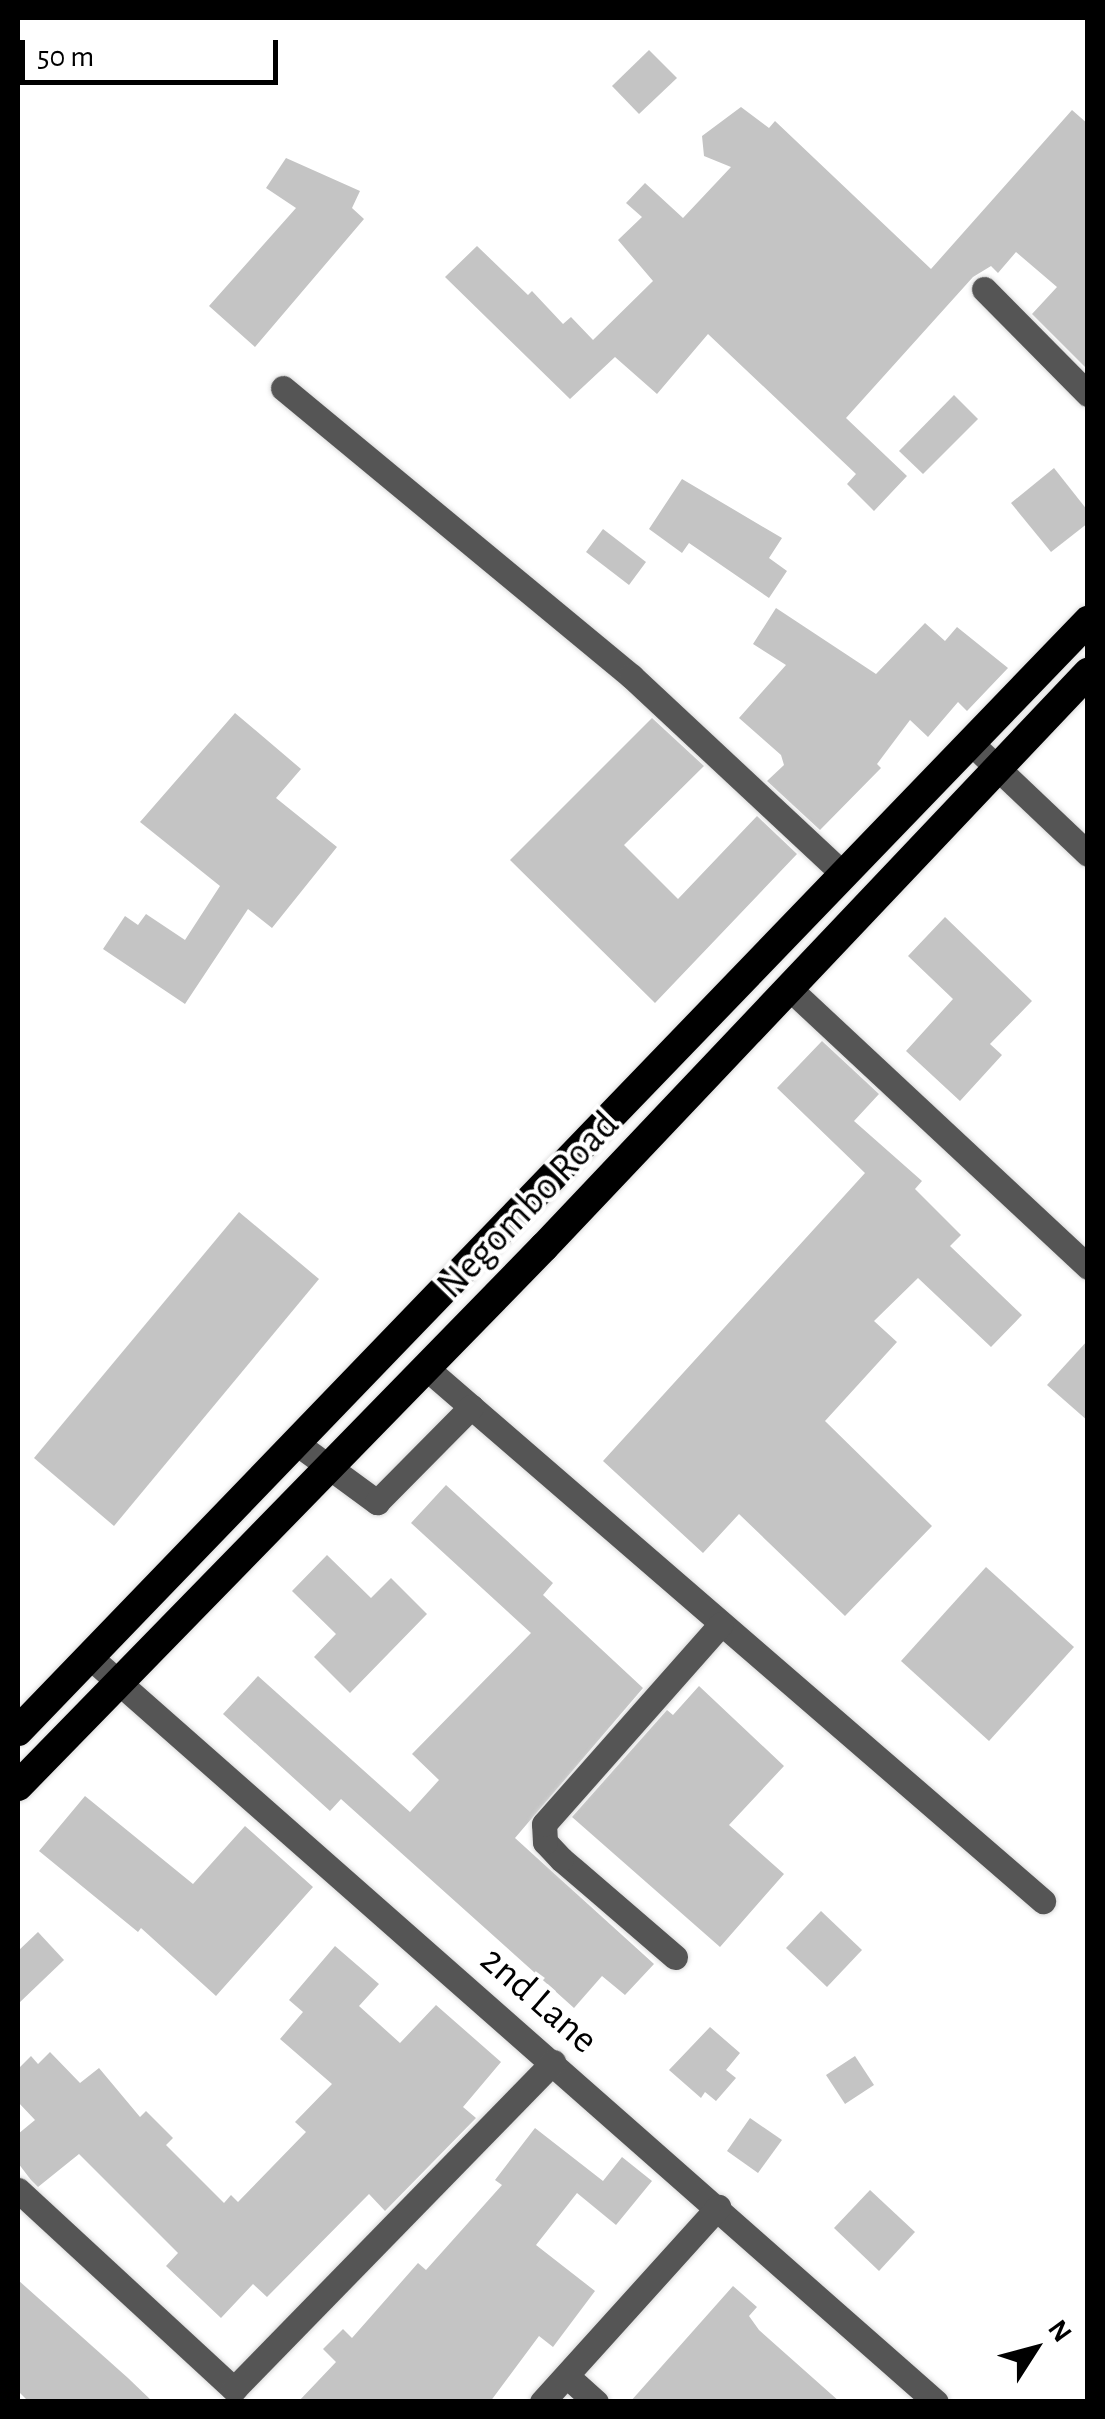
<!DOCTYPE html>
<html>
<head>
<meta charset="utf-8">
<style>
  body { margin:0 }
  #map { position:relative; width:1105px; height:2419px; overflow:hidden; background:#fff; font-family:"Alegreya Sans",sans-serif }
  div>[style] { position:absolute }
  .building>* { inset:0; background:#c4c4c4 }
  .roads { filter:drop-shadow(0 0 2px #dbdbdb) drop-shadow(0 0 2px #dbdbdb) }
  .minor>* { height:25px; margin:-12.5px; padding:0 12.5px; transform-origin:12.5px; border-radius:12.5px; background:#555 }
  .highway>* { height:30px; margin:-15px; padding:0 15px; transform-origin:15px; border-radius:15px; background:#000 }
  span { translate:-50% -50%; white-space:nowrap; text-align:center; line-height:1.15; -webkit-text-stroke:8px #fff; paint-order:stroke }
  .street-label { font-size:40px; color:#000 }
  .frame { position:absolute; inset:0; border:20px solid #000; pointer-events:none }
  .north { position:absolute; left:985px; top:2299px; width:100px; height:100px; -webkit-text-stroke:8px #fff; paint-order:stroke; rotate:54deg; font-size:28px; font-weight:700; line-height:40px; text-align:center; color:#000 }
  .north::after { content:''; display:block; margin:auto; width:35px; height:45px; background:#000; clip-path:polygon(50% 0,100% 100%,50% 72%,0 100%) }
  .scale { position:absolute; left:20px; top:40px; width:258px; height:45px; box-sizing:border-box; border:5px solid #000; border-top:0; padding-left:12px; font-size:30px; line-height:35px; white-space:nowrap; color:#000; -webkit-text-stroke:8px #fff; paint-order:stroke }
</style>
</head>
<body>
<div id="map">
  <div class="building">
    <i style="clip-path:polygon(649px 50px,677px 78px,639px 114px,612px 86px)"></i>
    <i style="clip-path:polygon(741px 107px,769px 128px,775px 121px,931px 269px,1072px 110px,1088px 124px,1088px 370px,1032px 314px,1057px 287px,1016px 252px,998px 273px,991px 266px,973px 277px,846px 418px,907px 476px,874px 511px,847px 484px,856px 474px,708px 334px,657px 394px,615px 357px,570px 399px,445px 277px,477px 246px,528px 295px,532px 291px,563px 324px,571px 317px,593px 340px,653px 281px,618px 240px,642px 217px,626px 203px,645px 183px,683px 218px,731px 167px,704px 156px,702px 136px)"></i>
    <i style="clip-path:polygon(286px 158px,360px 191px,352px 208px,364px 219px,255px 347px,209px 306px,296px 208px,266px 188px)"></i>
    <i style="clip-path:polygon(954px 395px,978px 419px,923px 474px,899px 451px)"></i>
    <i style="clip-path:polygon(1054px 468px,1088px 511px,1088px 523px,1051px 552px,1011px 503px)"></i>
    <i style="clip-path:polygon(682px 479px,782px 538px,769px 558px,787px 571px,769px 598px,689px 543px,682px 553px,649px 529px)"></i>
    <i style="clip-path:polygon(603px 529px,646px 562px,629px 585px,586px 552px)"></i>
    <i style="clip-path:polygon(776px 608px,876px 674px,925px 623px,945px 641px,957px 627px,1008px 668px,967px 711px,958px 702px,928px 737px,910px 720px,877px 764px,881px 768px,820px 830px,767px 781px,784px 765px,781px 755px,739px 718px,786px 665px,753px 644px)"></i>
    <i style="clip-path:polygon(235px 713px,301px 769px,276px 798px,337px 847px,272px 928px,248px 909px,185px 1004px,103px 949px,125px 916px,138px 925px,146px 914px,185px 940px,220px 886px,140px 822px)"></i>
    <i style="clip-path:polygon(652px 718px,704px 766px,624px 845px,678px 899px,757px 816px,797px 854px,655px 1003px,510px 860px)"></i>
    <i style="clip-path:polygon(945px 917px,1032px 1001px,990px 1044px,1002px 1055px,960px 1101px,906px 1051px,953px 999px,908px 956px)"></i>
    <i style="clip-path:polygon(822px 1041px,879px 1094px,854px 1121px,922px 1181px,915px 1189px,961px 1235px,950px 1246px,1022px 1315px,991px 1347px,918px 1278px,874px 1321px,897px 1342px,825px 1421px,932px 1526px,845px 1616px,739px 1514px,703px 1553px,603px 1461px,865px 1173px,777px 1088px)"></i>
    <i style="clip-path:polygon(239px 1212px,319px 1279px,114px 1526px,34px 1458px)"></i>
    <i style="clip-path:polygon(1088px 1340px,1088px 1421px,1047px 1385px)"></i>
    <i style="clip-path:polygon(446px 1485px,553px 1583px,543px 1595px,643px 1688px,515px 1838px,654px 1964px,625px 1995px,602px 1976px,574px 2008px,341px 1799px,330px 1811px,223px 1714px,258px 1676px,410px 1812px,439px 1780px,412px 1754px,531px 1633px,411px 1523px)"></i>
    <i style="clip-path:polygon(327px 1555px,371px 1598px,391px 1578px,427px 1614px,350px 1693px,314px 1657px,336px 1634px,292px 1591px)"></i>
    <i style="clip-path:polygon(986px 1567px,1074px 1647px,989px 1741px,901px 1661px)"></i>
    <i style="clip-path:polygon(699px 1686px,784px 1766px,729px 1825px,784px 1874px,720px 1947px,572px 1817px,667px 1710px,673px 1715px)"></i>
    <i style="clip-path:polygon(85px 1796px,193px 1884px,245px 1826px,313px 1887px,216px 1996px,141px 1928px,138px 1932px,39px 1851px)"></i>
    <i style="clip-path:polygon(821px 1911px,862px 1950px,827px 1987px,786px 1948px)"></i>
    <i style="clip-path:polygon(38px 1932px,64px 1960px,18px 2004px,18px 1951px)"></i>
    <i style="clip-path:polygon(335px 1946px,379px 1984px,359px 2006px,400px 2043px,436px 2005px,501px 2062px,463px 2107px,476px 2118px,385px 2211px,369px 2194px,267px 2297px,253px 2284px,221px 2318px,166px 2266px,178px 2253px,79px 2154px,38px 2187px,31px 2180px,18px 2163px,18px 2134px,35px 2120px,18px 2102px,18px 2069px,31px 2056px,38px 2064px,50px 2052px,80px 2083px,99px 2068px,140px 2117px,146px 2111px,173px 2138px,166px 2145px,224px 2203px,231px 2195px,238px 2202px,306px 2132px,295px 2122px,332px 2084px,280px 2039px,303px 2012px,289px 2000px)"></i>
    <i style="clip-path:polygon(710px 2027px,740px 2053px,726px 2070px,736px 2078px,716px 2101px,705px 2092px,701px 2098px,669px 2070px)"></i>
    <i style="clip-path:polygon(855px 2056px,874px 2085px,845px 2104px,826px 2075px)"></i>
    <i style="clip-path:polygon(750px 2118px,782px 2140px,758px 2173px,727px 2151px)"></i>
    <i style="clip-path:polygon(535px 2128px,603px 2181px,622px 2157px,652px 2181px,616px 2225px,577px 2193px,536px 2245px,595px 2291px,553px 2347px,539px 2336px,490px 2402px,298px 2402px,336px 2362px,323px 2349px,343px 2329px,352px 2338px,418px 2263px,426px 2270px,502px 2185px,495px 2180px)"></i>
    <i style="clip-path:polygon(870px 2190px,915px 2232px,879px 2271px,834px 2228px)"></i>
    <i style="clip-path:polygon(18px 2280px,128px 2378px,153px 2402px,29px 2402px,18px 2391px)"></i>
    <i style="clip-path:polygon(733px 2286px,757px 2307px,749px 2316px,759px 2330px,840px 2402px,630px 2402px)"></i>
  </div>
  <div class="roads">
    <div class="minor">
      <i style="left:984px;top:289px;width:148px;rotate:45.3deg"></i>
      <i style="left:283px;top:388px;width:452px;rotate:39.6deg"></i>
      <i style="left:631px;top:676px;width:290px;rotate:43deg"></i>
      <i style="left:971px;top:743px;width:161px;rotate:43.5deg"></i>
      <i style="left:791px;top:990px;width:406px;rotate:43deg"></i>
      <i style="left:425px;top:1367px;width:817px;rotate:40.83deg"></i>
      <i style="left:299px;top:1445px;width:97px;rotate:36.2deg"></i>
      <i style="left:377px;top:1502px;width:134px;rotate:-45.3deg"></i>
      <i style="left:90px;top:1657px;width:1127px;rotate:41.37deg"></i>
      <i style="left:675px;top:1957px;width:150px;rotate:-139.3deg"></i>
      <i style="left:561px;top:1859px;width:23px;rotate:-133deg"></i>
      <i style="left:545px;top:1842px;width:18px;rotate:-93deg"></i>
      <i style="left:544px;top:1824px;width:267px;rotate:-48.5deg"></i>
      <i style="left:18px;top:2190px;width:294px;rotate:42.7deg"></i>
      <i style="left:234px;top:2389px;width:457px;rotate:-45.7deg"></i>
      <i style="left:567px;top:2376px;width:39px;rotate:42deg"></i>
      <i style="left:542px;top:2402px;width:263px;rotate:-47.9deg"></i>
    </div>
    <div class="highway">
      <i style="left:18px;top:1731px;width:1542px;rotate:-46.05deg"></i>
      <i style="left:18px;top:1786px;width:753px;rotate:-45.7deg"></i>
      <i style="left:544px;top:1247px;width:791px;rotate:-46.54deg"></i>
    </div>
  </div>
  <div class="street-label">
    <span style="left:528px;top:1205px;rotate:-46deg">Negombo Road</span>
    <span style="left:539px;top:2000px;rotate:41deg">2nd Lane</span>
  </div>
  <div class="frame"></div>
  <div class="north">N</div>
  <div class="scale">50 m</div>
</div>
</body>
</html>
